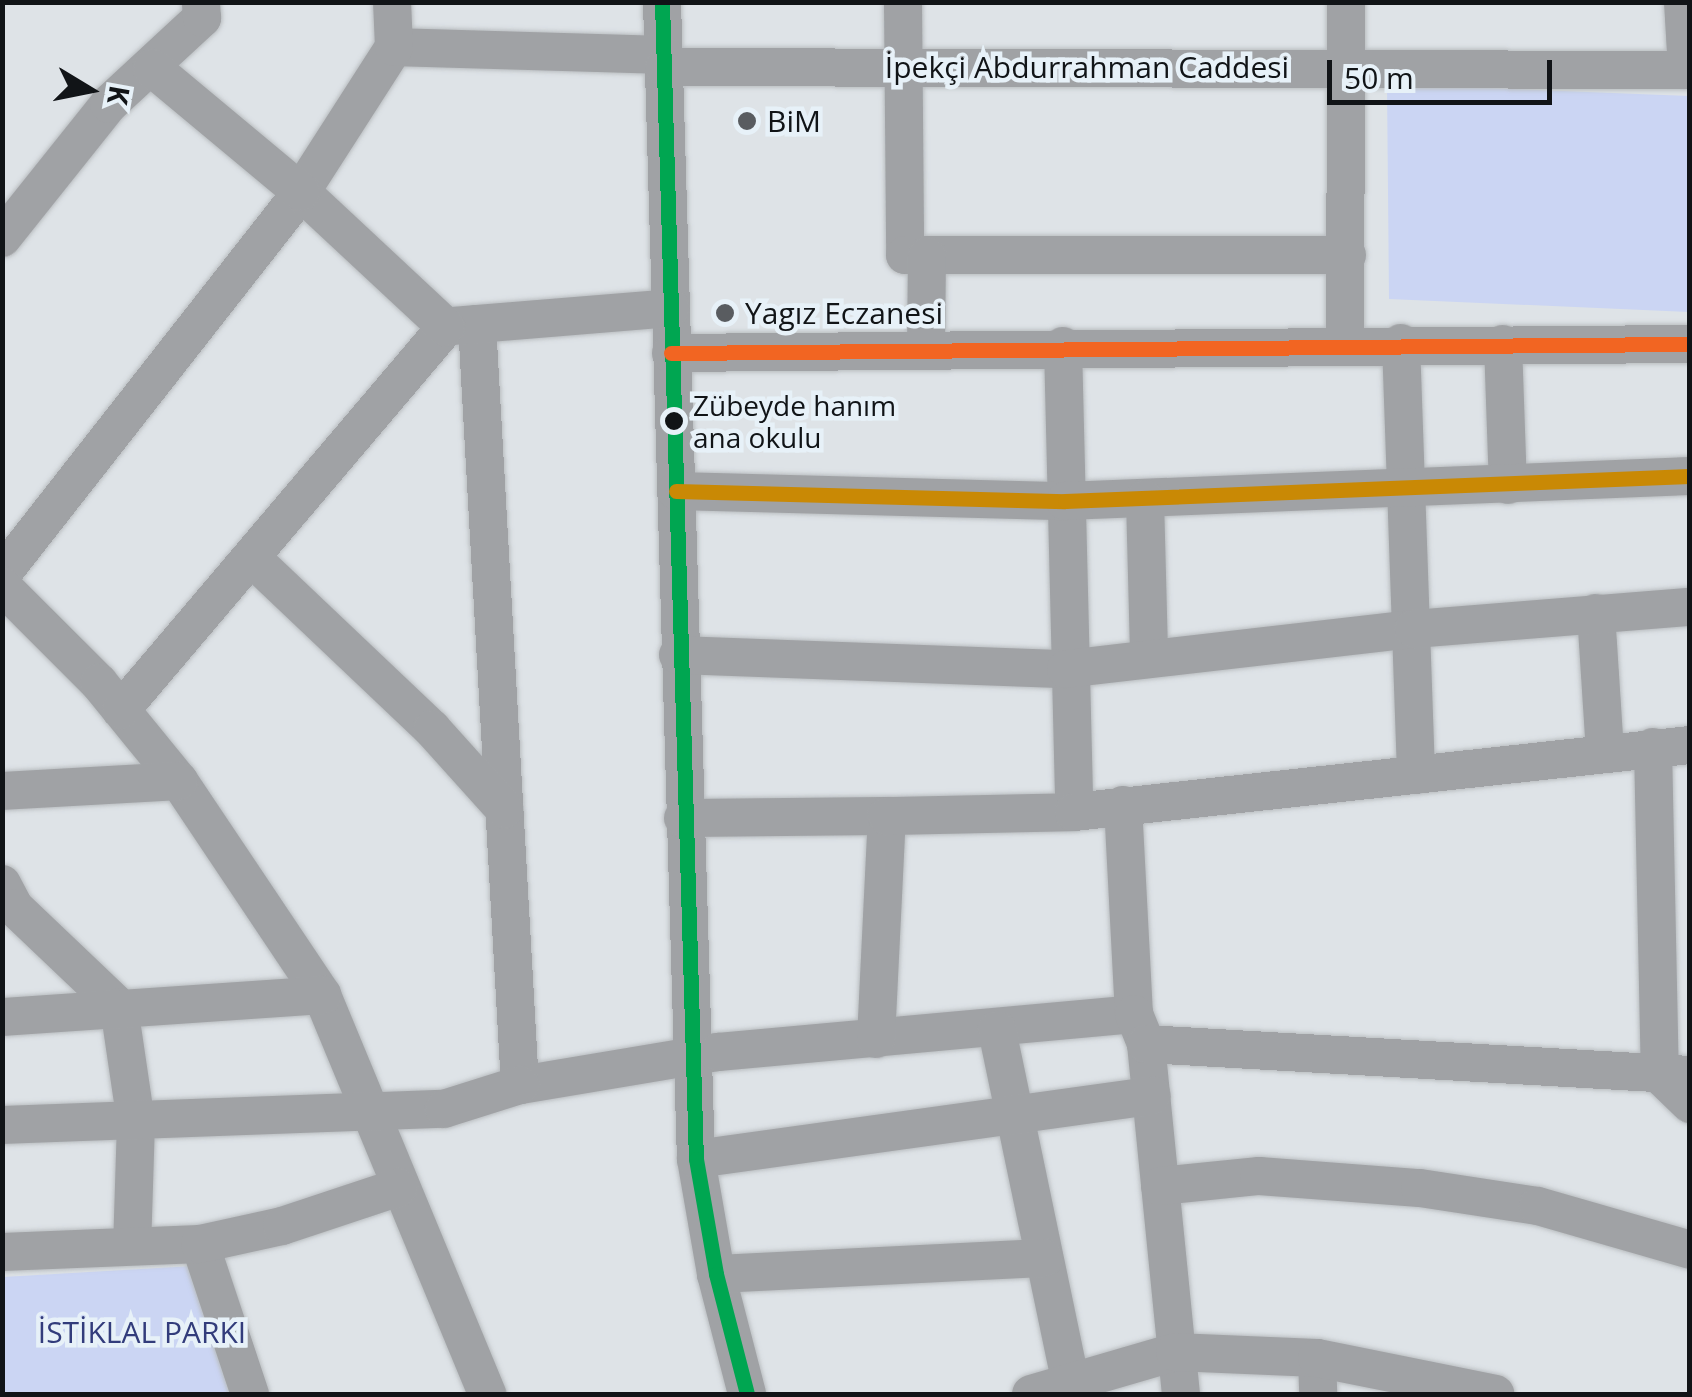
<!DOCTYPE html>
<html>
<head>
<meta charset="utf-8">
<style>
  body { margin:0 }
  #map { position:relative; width:1692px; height:1397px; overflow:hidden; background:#dee3e7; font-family:"Open Sans",sans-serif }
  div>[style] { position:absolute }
  .green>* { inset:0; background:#cbd5f3 }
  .roads { filter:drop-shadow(0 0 2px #babec1) drop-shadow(0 0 2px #babec1) }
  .minor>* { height:38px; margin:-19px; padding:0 19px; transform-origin:19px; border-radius:19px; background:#a0a2a5 }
  .bus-1>* { height:15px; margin:-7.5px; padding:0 7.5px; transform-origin:7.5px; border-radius:7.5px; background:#00a651 }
  .bus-2>* { height:15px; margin:-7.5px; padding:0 7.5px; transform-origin:7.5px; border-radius:7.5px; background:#f26522 }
  .bus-3>* { height:15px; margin:-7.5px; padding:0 7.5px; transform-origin:7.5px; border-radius:7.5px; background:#c98905 }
  .dots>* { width:28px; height:28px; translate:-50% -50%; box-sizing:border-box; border:5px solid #e7f1f8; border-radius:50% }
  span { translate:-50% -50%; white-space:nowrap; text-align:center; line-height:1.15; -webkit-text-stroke:9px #e7f1f8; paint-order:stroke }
  .bus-label { font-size:28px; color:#111417 }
  .left { translate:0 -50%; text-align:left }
  .street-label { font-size:30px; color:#111417 }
  .poi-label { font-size:30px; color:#111417 }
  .park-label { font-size:30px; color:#323c7b }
  .frame { position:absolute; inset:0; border:5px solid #111417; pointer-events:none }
  .north { position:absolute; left:40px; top:40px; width:100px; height:100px; -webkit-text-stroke:8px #e7f1f8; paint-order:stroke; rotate:100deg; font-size:28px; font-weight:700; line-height:40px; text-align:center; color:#111417 }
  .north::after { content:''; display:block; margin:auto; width:35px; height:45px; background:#111417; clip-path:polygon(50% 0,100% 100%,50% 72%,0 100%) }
  .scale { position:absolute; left:1327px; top:60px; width:225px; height:45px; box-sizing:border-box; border:5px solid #111417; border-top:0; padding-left:12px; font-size:30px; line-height:35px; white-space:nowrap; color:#111417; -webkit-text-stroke:8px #e7f1f8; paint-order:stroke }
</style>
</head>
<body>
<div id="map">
  <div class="green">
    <i style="clip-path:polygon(1387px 84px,1689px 96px,1689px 312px,1389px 299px)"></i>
    <i style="clip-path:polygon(193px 1266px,229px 1394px,3px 1394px,3px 1277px)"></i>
  </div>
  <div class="roads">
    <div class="minor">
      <i style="left:662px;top:2px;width:1157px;rotate:88.32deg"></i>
      <i style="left:696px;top:1159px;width:117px;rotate:80.1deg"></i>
      <i style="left:716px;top:1274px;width:124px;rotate:75.5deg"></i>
      <i style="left:903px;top:2px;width:253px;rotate:89.5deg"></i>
      <i style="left:905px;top:255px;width:442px"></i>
      <i style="left:1683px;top:2px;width:68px;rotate:86.6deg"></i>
      <i style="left:394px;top:47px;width:270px;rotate:1.7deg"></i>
      <i style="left:664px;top:67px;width:1026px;rotate:0.17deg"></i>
      <i style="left:2px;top:238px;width:171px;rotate:-51.4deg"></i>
      <i style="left:109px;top:104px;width:127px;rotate:-42.8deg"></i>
      <i style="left:202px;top:18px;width:16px;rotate:-94deg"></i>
      <i style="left:477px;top:324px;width:762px;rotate:86.77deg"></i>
      <i style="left:520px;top:1085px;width:201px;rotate:-9.5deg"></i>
      <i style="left:718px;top:1052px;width:418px;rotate:-5.2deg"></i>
      <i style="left:453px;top:326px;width:218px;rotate:-4.7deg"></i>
      <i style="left:1345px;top:343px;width:341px;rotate:-89.8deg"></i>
      <i style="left:1401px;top:343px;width:432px;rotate:88deg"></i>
      <i style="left:1503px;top:344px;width:141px;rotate:88deg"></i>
      <i style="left:1063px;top:346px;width:466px;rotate:88.6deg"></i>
      <i style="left:926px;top:350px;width:94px;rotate:-89.4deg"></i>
      <i style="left:671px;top:353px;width:1019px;rotate:-0.51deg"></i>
      <i style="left:676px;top:491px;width:389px;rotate:1.5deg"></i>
      <i style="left:1065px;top:501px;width:625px;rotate:-2.29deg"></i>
      <i style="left:1145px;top:499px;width:157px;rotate:88.5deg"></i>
      <i style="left:254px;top:560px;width:245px;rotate:43.5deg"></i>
      <i style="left:432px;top:729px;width:108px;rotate:48deg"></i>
      <i style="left:2px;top:574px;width:485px;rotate:-51.9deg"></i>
      <i style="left:301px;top:192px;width:172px;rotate:-57.3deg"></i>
      <i style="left:394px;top:47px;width:45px;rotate:-92.5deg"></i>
      <i style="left:2px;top:586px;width:137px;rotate:45deg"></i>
      <i style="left:99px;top:683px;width:127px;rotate:50.8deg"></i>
      <i style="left:179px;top:781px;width:257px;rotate:56.2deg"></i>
      <i style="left:322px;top:995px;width:432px;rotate:67.5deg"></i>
      <i style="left:1596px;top:613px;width:138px;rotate:86.3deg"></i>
      <i style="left:678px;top:655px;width:388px;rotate:2.1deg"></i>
      <i style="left:1066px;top:669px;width:350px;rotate:-6.6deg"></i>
      <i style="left:1414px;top:629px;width:277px;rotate:-4.6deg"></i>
      <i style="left:121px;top:710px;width:502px;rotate:-49.68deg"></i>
      <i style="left:446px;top:327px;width:198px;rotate:-137deg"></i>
      <i style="left:301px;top:192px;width:194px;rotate:-140.2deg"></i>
      <i style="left:1653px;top:747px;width:328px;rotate:88.8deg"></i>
      <i style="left:1660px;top:1075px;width:42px;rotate:44deg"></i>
      <i style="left:2px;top:791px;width:177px;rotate:-3.2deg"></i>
      <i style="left:1123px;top:805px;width:209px;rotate:87deg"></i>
      <i style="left:1134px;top:1014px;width:32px;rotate:68deg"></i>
      <i style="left:1146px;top:1044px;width:352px;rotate:84.3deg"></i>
      <i style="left:683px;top:818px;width:204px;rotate:-0.6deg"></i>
      <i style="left:2px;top:884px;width:27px;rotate:62deg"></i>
      <i style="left:15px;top:908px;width:144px;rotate:43.6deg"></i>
      <i style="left:119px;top:1007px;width:116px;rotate:81.6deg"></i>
      <i style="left:136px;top:1122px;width:124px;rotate:91.8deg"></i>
      <i style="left:2px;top:1017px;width:321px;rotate:-3.9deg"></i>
      <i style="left:997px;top:1030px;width:372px;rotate:78.2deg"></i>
      <i style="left:876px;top:1039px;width:223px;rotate:-87.2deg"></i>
      <i style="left:887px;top:816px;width:187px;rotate:-1.2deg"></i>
      <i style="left:1074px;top:812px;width:620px;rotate:-6.21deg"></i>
      <i style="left:1146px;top:1044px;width:545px;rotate:3.26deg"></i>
      <i style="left:2px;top:1125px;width:442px;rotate:-2.1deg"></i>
      <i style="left:444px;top:1109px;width:80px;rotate:-17.5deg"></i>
      <i style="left:696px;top:1159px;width:460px;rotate:-7.9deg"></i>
      <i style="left:1160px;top:1186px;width:100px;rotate:-5.8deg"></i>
      <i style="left:1259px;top:1176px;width:161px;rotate:4.3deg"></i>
      <i style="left:1420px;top:1188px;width:119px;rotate:8.7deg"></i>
      <i style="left:1538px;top:1206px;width:158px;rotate:16.1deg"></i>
      <i style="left:200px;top:1244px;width:158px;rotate:71.6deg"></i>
      <i style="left:2px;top:1252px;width:198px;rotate:-2.3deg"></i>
      <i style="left:200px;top:1244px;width:84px;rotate:-12.4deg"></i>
      <i style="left:282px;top:1226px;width:123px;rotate:-18.4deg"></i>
      <i style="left:716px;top:1274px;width:328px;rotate:-2.8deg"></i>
      <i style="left:1317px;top:1358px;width:36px;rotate:88deg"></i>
      <i style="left:1031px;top:1394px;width:150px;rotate:-16.3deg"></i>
      <i style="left:1175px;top:1352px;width:142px;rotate:2.4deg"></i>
      <i style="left:1317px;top:1358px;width:182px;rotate:11.4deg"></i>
    </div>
  </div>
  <div class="bus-1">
    <i style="left:662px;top:2px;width:1157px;rotate:88.32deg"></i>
    <i style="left:696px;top:1159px;width:117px;rotate:80.1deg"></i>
    <i style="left:716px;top:1274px;width:124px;rotate:75.5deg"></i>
  </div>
  <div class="bus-2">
    <i style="left:671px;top:353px;width:1019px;rotate:-0.51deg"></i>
  </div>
  <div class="bus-3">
    <i style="left:676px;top:491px;width:389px;rotate:1.5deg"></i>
    <i style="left:1065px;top:501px;width:625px;rotate:-2.29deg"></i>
  </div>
  <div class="dots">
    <i style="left:747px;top:121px;background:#595c60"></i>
    <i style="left:725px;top:313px;background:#595c60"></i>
    <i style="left:674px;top:421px;background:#111417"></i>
  </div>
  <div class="bus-label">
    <span class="left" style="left:693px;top:421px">Zübeyde hanım<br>ana okulu</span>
  </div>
  <div class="street-label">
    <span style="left:1087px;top:67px">İpekçi Abdurrahman Caddesi</span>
  </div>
  <div class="poi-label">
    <span class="left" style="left:767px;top:121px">BiM</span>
    <span class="left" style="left:745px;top:313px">Yagız Eczanesi</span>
  </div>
  <div class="park-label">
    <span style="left:142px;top:1332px">İSTİKLAL PARKI</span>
  </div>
  <div class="frame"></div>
  <div class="north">K</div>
  <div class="scale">50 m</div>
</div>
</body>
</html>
